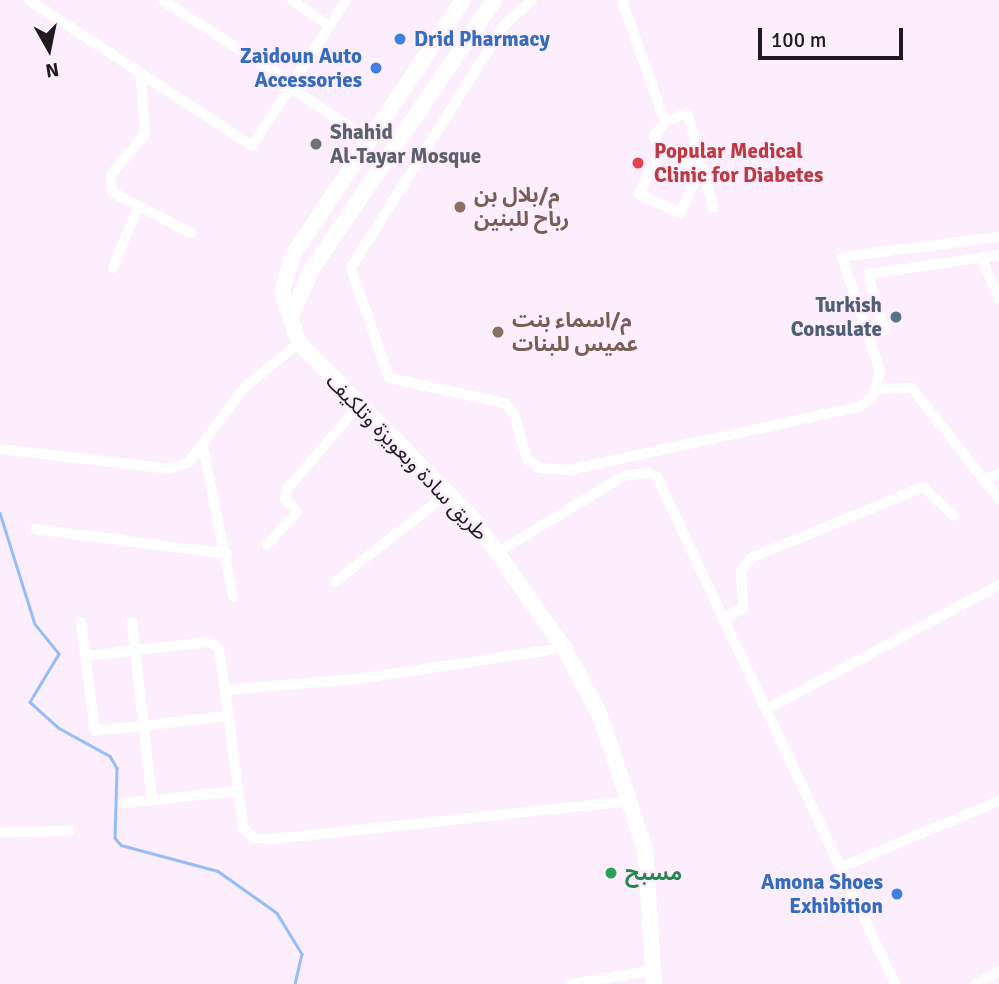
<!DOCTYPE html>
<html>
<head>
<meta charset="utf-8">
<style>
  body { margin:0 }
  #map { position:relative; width:999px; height:984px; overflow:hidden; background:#fdeefe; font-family:Signika,"Noto Sans Arabic",sans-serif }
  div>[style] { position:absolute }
  .stream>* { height:2.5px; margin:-1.25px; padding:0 1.25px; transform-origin:1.25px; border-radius:1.25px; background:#97bdf9 }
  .street>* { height:10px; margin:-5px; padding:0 5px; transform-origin:5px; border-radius:5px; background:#fff }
  .secondary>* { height:16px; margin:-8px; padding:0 8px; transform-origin:8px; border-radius:8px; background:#fff }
  .dots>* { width:19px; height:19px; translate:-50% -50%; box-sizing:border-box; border:4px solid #fdeefe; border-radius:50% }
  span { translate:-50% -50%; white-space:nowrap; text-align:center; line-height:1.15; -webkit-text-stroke:5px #fdeefe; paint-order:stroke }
  .shop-label { font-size:21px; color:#366cbe; font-weight:700 }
  .left { translate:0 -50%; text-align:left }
  .right { translate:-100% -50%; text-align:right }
  .worship-label { font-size:21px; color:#5b616d; font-weight:700 }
  .health-label { font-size:21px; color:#be3a42; font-weight:700 }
  .education-label { font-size:21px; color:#785e54; font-weight:700 }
  .service-label { font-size:21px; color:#4e5e75; font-weight:700 }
  .street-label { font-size:21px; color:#201b21 }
  .leisure-label { font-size:21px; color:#27864d; font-weight:700 }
  .north { position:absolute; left:14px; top:14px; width:70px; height:70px; -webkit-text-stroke:5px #fdeefe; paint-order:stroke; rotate:171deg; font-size:19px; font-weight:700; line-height:28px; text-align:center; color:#201b21 }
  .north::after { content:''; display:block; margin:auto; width:24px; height:32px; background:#201b21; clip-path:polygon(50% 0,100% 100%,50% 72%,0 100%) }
  .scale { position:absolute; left:758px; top:28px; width:145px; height:32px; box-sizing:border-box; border:4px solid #201b21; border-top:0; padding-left:9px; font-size:21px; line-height:24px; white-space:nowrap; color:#201b21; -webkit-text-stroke:5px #fdeefe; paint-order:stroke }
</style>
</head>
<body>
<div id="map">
  <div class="stream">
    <i style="left:0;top:513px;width:116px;rotate:72.5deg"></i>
    <i style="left:35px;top:624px;width:38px;rotate:51deg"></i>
    <i style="left:59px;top:654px;width:56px;rotate:121.1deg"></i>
    <i style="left:30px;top:702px;width:39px;rotate:42deg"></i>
    <i style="left:59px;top:728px;width:58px;rotate:28.8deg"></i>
    <i style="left:110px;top:756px;width:14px;rotate:60deg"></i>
    <i style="left:117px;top:768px;width:70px;rotate:91.6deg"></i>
    <i style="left:115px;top:838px;width:9px;rotate:49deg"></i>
    <i style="left:121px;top:845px;width:100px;rotate:15deg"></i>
    <i style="left:218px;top:871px;width:72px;rotate:35.4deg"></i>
    <i style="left:277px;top:913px;width:48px;rotate:58.6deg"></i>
    <i style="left:302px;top:954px;width:31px;rotate:103deg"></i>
  </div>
  <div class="street">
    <i style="left:29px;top:0;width:267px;rotate:33.2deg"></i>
    <i style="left:252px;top:146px;width:174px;rotate:-57.2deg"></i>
    <i style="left:162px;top:0;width:155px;rotate:32.4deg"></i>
    <i style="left:291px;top:0;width:45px;rotate:33.3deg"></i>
    <i style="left:532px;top:0;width:38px;rotate:138deg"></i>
    <i style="left:504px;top:25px;width:287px;rotate:122.2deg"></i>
    <i style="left:351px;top:268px;width:116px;rotate:70.9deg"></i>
    <i style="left:389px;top:378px;width:119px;rotate:12.2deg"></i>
    <i style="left:505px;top:403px;width:14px;rotate:51deg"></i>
    <i style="left:514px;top:414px;width:47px;rotate:73.9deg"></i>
    <i style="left:527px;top:459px;width:16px;rotate:35deg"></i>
    <i style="left:540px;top:468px;width:29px;rotate:4deg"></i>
    <i style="left:569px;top:470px;width:297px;rotate:-12.3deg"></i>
    <i style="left:859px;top:407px;width:18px;rotate:-38deg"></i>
    <i style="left:873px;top:396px;width:26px;rotate:-74deg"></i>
    <i style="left:880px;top:371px;width:120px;rotate:-108.4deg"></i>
    <i style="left:842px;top:257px;width:158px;rotate:-7.3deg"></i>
    <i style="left:622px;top:0;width:129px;rotate:70.6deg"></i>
    <i style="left:141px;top:73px;width:61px;rotate:86.2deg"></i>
    <i style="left:145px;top:134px;width:53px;rotate:129.7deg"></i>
    <i style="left:111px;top:175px;width:17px;rotate:87deg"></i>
    <i style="left:112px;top:192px;width:89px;rotate:27.4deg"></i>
    <i style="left:290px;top:87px;width:99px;rotate:33.9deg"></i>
    <i style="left:660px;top:151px;width:48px;rotate:116deg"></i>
    <i style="left:639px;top:194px;width:45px;rotate:24.9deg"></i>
    <i style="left:680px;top:213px;width:47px;rotate:-65.1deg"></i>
    <i style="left:700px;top:170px;width:44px;rotate:-154.6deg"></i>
    <i style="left:660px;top:151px;width:16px;rotate:-112deg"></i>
    <i style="left:654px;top:136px;width:18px;rotate:-52deg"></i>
    <i style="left:665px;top:122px;width:24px;rotate:-22deg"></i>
    <i style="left:687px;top:113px;width:98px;rotate:74.5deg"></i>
    <i style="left:981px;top:257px;width:45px;rotate:66.3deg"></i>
    <i style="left:113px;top:268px;width:64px;rotate:-67.9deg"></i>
    <i style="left:884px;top:330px;width:58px;rotate:-105.9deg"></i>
    <i style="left:868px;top:274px;width:132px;rotate:-8.3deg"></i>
    <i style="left:877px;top:389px;width:35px;rotate:-2deg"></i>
    <i style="left:912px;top:388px;width:141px;rotate:51.9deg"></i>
    <i style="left:203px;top:447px;width:152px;rotate:78.6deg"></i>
    <i style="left:0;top:449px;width:170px;rotate:6.7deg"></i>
    <i style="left:169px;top:469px;width:21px;rotate:-19deg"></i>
    <i style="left:189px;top:462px;width:94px;rotate:-53.3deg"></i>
    <i style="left:245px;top:387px;width:70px;rotate:-39.2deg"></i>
    <i style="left:984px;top:480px;width:16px;rotate:-22deg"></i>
    <i style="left:35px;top:529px;width:194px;rotate:7.4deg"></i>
    <i style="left:267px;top:545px;width:45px;rotate:-47.7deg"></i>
    <i style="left:297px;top:512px;width:18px;rotate:-133deg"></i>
    <i style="left:285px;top:499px;width:11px;rotate:-75deg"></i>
    <i style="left:288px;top:488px;width:108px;rotate:-49.5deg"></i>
    <i style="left:498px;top:552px;width:147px;rotate:-31.1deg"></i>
    <i style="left:624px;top:476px;width:24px;rotate:-9deg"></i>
    <i style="left:648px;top:472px;width:10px;rotate:29deg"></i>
    <i style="left:657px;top:477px;width:560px;rotate:64.85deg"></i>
    <i style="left:335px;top:582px;width:142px;rotate:-38.2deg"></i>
    <i style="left:723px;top:619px;width:23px;rotate:-29deg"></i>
    <i style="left:743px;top:608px;width:37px;rotate:-93deg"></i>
    <i style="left:741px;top:571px;width:16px;rotate:-52deg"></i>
    <i style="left:751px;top:558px;width:186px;rotate:-22.4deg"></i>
    <i style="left:923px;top:487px;width:42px;rotate:43.1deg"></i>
    <i style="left:81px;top:622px;width:110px;rotate:82.7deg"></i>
    <i style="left:95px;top:731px;width:134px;rotate:-6.4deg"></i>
    <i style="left:132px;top:622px;width:179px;rotate:83.6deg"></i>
    <i style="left:564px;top:648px;width:209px;rotate:171.5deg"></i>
    <i style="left:357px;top:679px;width:132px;rotate:175.2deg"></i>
    <i style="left:225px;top:690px;width:138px;rotate:82.5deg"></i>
    <i style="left:243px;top:827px;width:15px;rotate:48deg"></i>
    <i style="left:253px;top:838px;width:21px;rotate:3deg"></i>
    <i style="left:274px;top:839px;width:357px;rotate:-6.1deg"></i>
    <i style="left:85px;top:656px;width:125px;rotate:-6.4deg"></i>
    <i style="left:209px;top:642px;width:12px;rotate:31deg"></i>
    <i style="left:219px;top:648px;width:42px;rotate:81.9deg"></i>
    <i style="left:767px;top:709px;width:263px;rotate:-28.1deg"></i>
    <i style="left:124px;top:803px;width:115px;rotate:-6deg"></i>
    <i style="left:0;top:832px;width:69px;rotate:-0.8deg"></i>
    <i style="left:841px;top:867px;width:171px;rotate:-22.7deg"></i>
    <i style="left:572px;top:984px;width:84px;rotate:-9.6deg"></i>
    <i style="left:976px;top:984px;width:26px;rotate:-29deg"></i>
  </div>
  <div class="secondary">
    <i style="left:463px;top:0;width:306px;rotate:123.7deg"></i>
    <i style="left:293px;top:255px;width:39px;rotate:107deg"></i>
    <i style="left:282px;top:292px;width:54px;rotate:71.6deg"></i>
    <i style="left:299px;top:343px;width:249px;rotate:45.3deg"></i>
    <i style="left:474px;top:520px;width:156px;rotate:54.9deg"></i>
    <i style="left:564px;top:648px;width:74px;rotate:61.7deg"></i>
    <i style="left:599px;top:713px;width:144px;rotate:71.3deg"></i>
    <i style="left:645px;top:849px;width:135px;rotate:86.2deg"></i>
    <i style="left:290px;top:319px;width:55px;rotate:-66.3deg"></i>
    <i style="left:312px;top:269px;width:325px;rotate:-55.9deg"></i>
  </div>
  <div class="dots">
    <i style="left:400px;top:39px;background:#3f7fe0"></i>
    <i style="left:376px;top:68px;background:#3f7fe0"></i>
    <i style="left:316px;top:144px;background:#6b7280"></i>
    <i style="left:638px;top:163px;background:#e0444e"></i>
    <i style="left:460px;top:207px;background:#8d6e63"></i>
    <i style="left:896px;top:317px;background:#5c6f8a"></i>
    <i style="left:498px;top:332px;background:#8d6e63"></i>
    <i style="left:611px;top:873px;background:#2e9e5b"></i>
    <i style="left:897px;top:894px;background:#3f7fe0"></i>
  </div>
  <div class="shop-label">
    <span class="left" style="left:414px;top:39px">Drid Pharmacy</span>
    <span class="right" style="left:362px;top:68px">Zaidoun Auto<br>Accessories</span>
    <span class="right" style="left:883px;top:894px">Amona Shoes<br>Exhibition</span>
  </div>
  <div class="worship-label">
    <span class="left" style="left:330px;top:144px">Shahid<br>Al-Tayar Mosque</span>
  </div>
  <div class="health-label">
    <span class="left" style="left:654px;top:163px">Popular Medical<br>Clinic for Diabetes</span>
  </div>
  <div class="education-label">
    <span class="left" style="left:474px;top:207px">م/بلال بن<br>رباح للبنين</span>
    <span class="left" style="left:512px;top:332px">م/اسماء بنت<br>عميس للبنات</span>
  </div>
  <div class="service-label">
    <span class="right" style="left:882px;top:317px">Turkish<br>Consulate</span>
  </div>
  <div class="street-label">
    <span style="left:407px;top:457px;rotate:46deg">طريق سادة وبعويزة وتلكيف</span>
  </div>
  <div class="leisure-label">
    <span class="left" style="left:625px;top:873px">مسبح</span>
  </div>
  <div class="north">N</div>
  <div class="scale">100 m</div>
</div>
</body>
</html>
